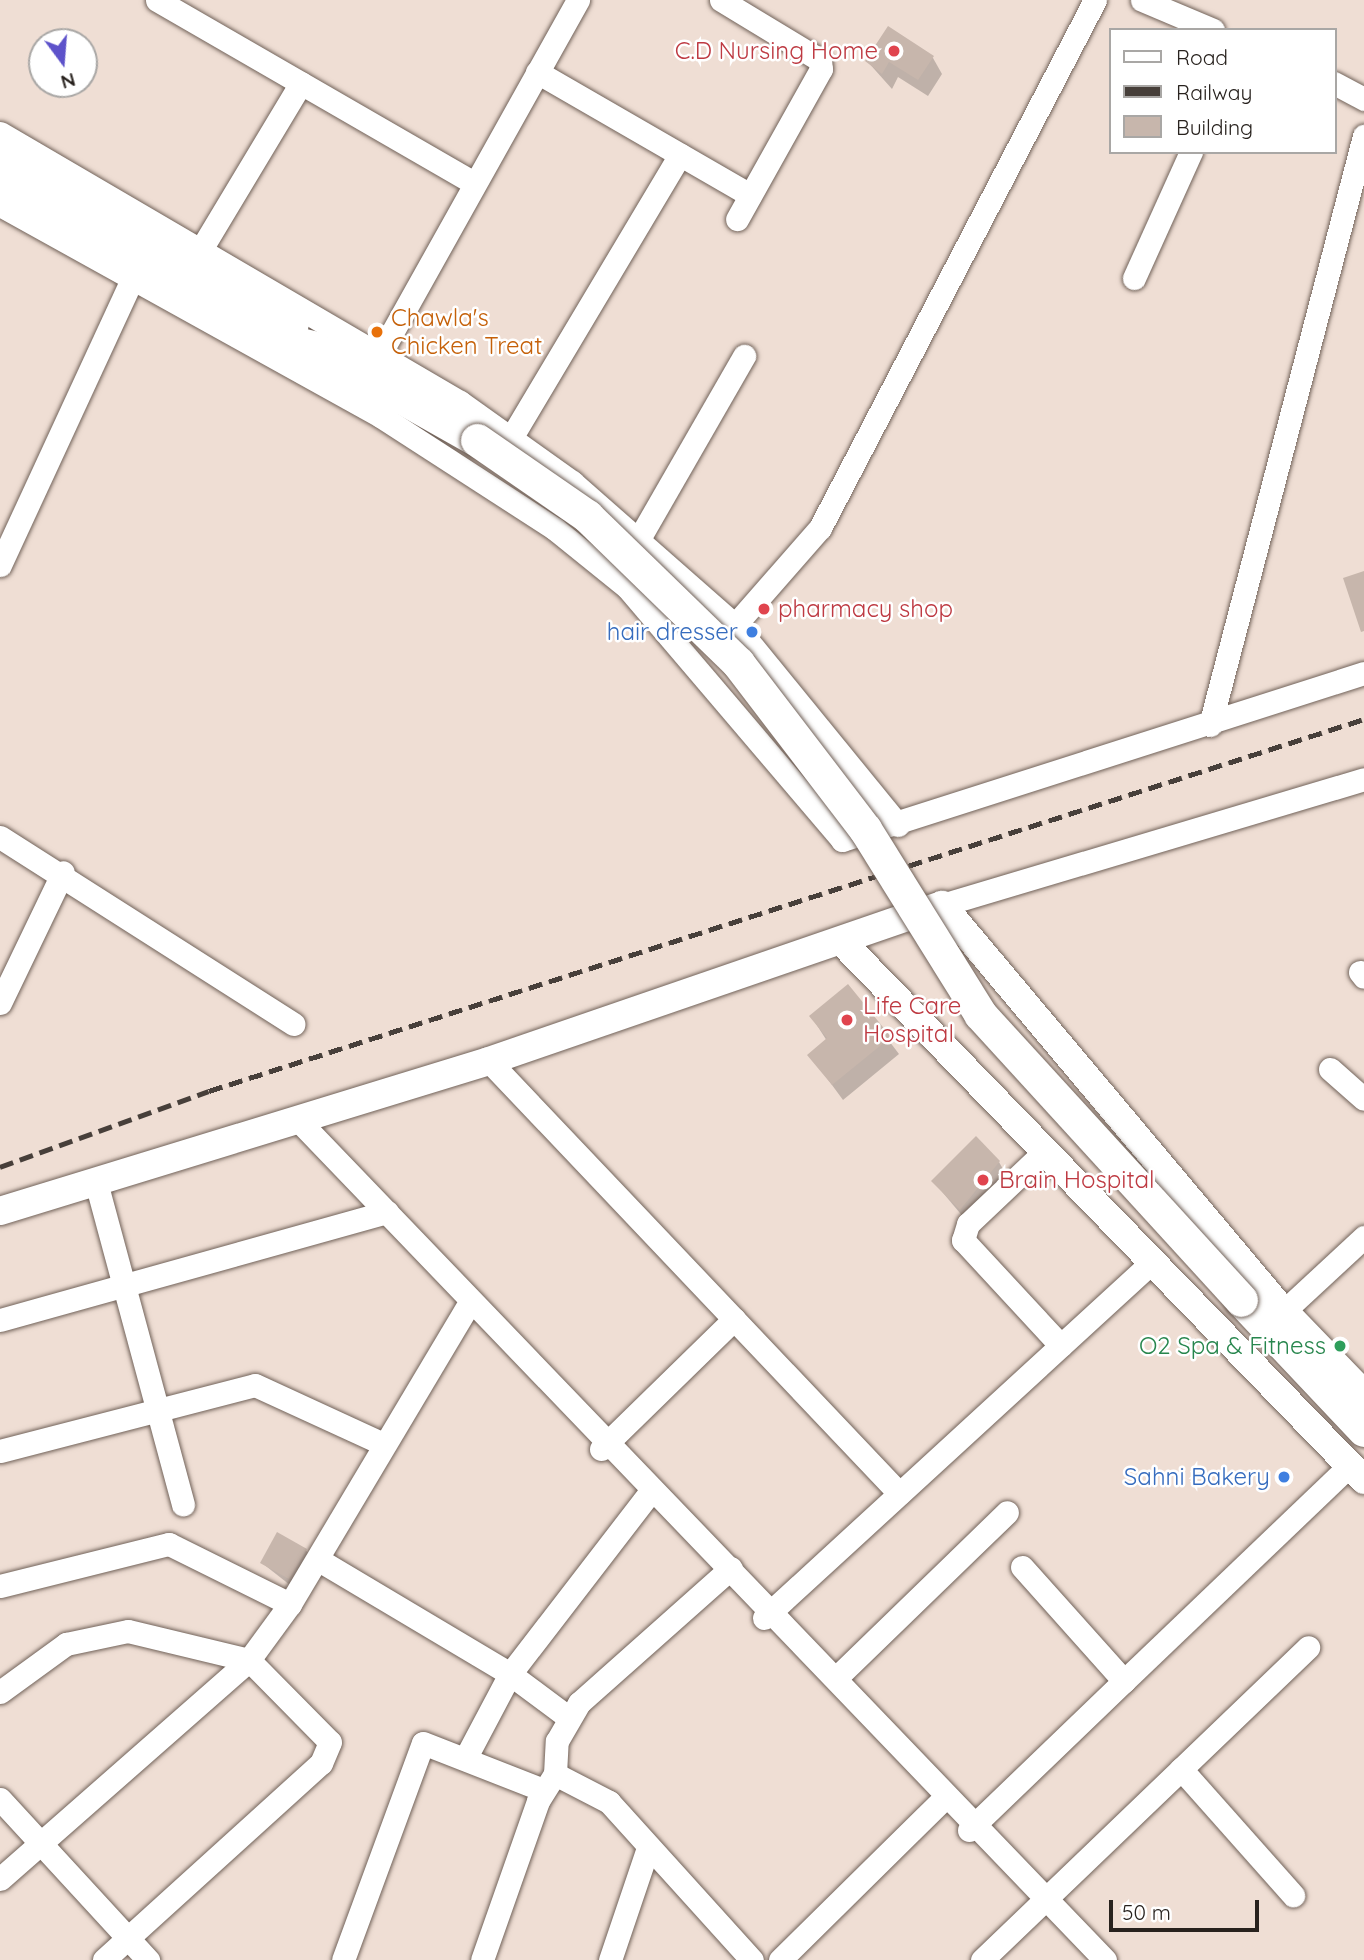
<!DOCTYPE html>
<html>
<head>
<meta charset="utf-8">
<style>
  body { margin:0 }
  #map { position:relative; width:1364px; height:1960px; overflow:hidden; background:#efded4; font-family:Quicksand,sans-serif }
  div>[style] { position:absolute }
  .shadow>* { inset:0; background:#0003 }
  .building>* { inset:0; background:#c7b6ac }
  .roads { filter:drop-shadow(0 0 2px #716259) drop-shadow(0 0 2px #716259) }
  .minor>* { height:23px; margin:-11.5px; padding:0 11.5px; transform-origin:11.5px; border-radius:11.5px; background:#fff }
  .tertiary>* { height:28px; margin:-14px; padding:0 14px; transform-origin:14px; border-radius:14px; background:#fff }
  .secondary>* { height:33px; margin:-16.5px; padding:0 16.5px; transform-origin:16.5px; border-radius:16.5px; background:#fff }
  .rail>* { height:5px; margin-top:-2.5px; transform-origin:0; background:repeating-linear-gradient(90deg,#473f3a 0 14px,transparent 0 21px) }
  .bridges { filter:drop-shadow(0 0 2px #716259) drop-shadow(0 0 2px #716259) }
  .secondary-bridge>* { height:33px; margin:-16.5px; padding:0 16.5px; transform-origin:16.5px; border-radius:16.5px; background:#fff }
  .dots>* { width:19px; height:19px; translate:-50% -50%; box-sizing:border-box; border:4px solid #fff; border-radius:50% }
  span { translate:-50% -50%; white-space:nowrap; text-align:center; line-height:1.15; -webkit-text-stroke:5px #fff; paint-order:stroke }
  .health-label { font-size:24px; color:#be3a42 }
  .right { translate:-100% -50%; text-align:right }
  .left { translate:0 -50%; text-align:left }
  .food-label { font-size:24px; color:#c56008 }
  .shop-label { font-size:24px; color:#366cbe }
  .leisure-label { font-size:24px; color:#27864d }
  .legend { position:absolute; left:1109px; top:28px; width:228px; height:126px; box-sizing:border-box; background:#fff; border:2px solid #a9a7a5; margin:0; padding:9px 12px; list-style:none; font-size:21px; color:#28221e }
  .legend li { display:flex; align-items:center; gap:14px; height:35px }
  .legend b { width:35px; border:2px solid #a9a7a5 }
  .north { position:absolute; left:28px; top:28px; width:70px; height:70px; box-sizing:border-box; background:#fff; border:2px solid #a9a7a5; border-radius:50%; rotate:164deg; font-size:19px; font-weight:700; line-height:28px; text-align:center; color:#28221e }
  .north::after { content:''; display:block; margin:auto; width:24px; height:32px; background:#5d52ca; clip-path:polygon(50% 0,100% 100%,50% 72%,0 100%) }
  .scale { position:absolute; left:1109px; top:1900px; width:150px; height:32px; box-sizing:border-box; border:4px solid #28221e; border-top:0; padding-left:9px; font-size:21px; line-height:24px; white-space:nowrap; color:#28221e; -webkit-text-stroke:5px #fff; paint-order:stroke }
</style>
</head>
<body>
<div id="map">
  <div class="shadow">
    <i style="clip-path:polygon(933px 58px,942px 74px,928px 96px,898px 77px,892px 89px,867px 61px)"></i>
    <i style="clip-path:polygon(848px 987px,899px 1054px,843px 1100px,810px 1055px,827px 1041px,811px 1016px)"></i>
    <i style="clip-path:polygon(999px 1162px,1008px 1178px,970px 1225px,933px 1181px)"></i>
    <i style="clip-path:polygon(306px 1550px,312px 1560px,295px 1589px,262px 1563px)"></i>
  </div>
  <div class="building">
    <i style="clip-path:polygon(888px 26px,934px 56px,918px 80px,889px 62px,882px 74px,865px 61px)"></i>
    <i style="clip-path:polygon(1364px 571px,1364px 631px,1361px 632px,1343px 578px)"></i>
    <i style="clip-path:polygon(848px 984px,891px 1037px,832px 1085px,807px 1055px,827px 1038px,809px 1016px)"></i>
    <i style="clip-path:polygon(976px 1136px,1000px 1161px,960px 1210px,931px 1181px)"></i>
    <i style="clip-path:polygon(277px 1532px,307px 1549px,289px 1579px,260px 1563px)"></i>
  </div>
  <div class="roads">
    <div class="minor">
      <i style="left:157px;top:0;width:366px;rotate:30deg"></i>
      <i style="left:721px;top:0;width:116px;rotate:31.2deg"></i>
      <i style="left:820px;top:60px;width:9px;rotate:84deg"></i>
      <i style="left:821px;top:69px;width:172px;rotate:119.2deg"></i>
      <i style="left:1142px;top:0;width:77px;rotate:22.9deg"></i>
      <i style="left:537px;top:72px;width:246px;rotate:30deg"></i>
      <i style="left:1334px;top:83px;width:34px;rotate:28deg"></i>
      <i style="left:0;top:133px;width:533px;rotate:30.32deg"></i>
      <i style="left:460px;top:402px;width:138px;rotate:35.5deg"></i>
      <i style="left:572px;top:482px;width:217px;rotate:41.3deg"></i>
      <i style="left:735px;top:625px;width:258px;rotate:50.8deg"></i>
      <i style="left:0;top:205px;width:437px;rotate:29deg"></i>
      <i style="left:382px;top:417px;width:206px;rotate:32.9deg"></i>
      <i style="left:555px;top:529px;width:92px;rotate:38.9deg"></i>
      <i style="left:627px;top:587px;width:332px;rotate:49.6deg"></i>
      <i style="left:842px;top:840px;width:548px;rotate:-17.74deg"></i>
      <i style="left:200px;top:251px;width:196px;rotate:-59deg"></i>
      <i style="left:1134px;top:278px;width:138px;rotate:-65.7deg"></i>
      <i style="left:379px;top:356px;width:408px;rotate:-60.8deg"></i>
      <i style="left:511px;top:438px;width:330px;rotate:-59.2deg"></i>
      <i style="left:640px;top:537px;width:209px;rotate:-60.1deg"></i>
      <i style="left:0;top:565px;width:315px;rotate:-65.2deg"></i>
      <i style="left:735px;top:625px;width:129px;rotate:-48.8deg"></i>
      <i style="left:820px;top:528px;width:595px;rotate:-62.49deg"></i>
      <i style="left:1210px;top:725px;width:609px;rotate:-75.35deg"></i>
      <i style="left:0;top:837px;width:348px;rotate:32.5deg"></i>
      <i style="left:942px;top:905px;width:440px;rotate:-16.6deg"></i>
      <i style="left:1360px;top:972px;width:6px;rotate:51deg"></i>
      <i style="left:0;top:1003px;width:145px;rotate:-64.3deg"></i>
      <i style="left:489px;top:1061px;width:596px;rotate:46.5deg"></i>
      <i style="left:1330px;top:1069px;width:45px;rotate:41.4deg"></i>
      <i style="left:300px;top:1122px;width:1162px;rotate:46.15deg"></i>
      <i style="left:1045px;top:1151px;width:106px;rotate:136.5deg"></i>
      <i style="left:968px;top:1224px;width:17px;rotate:107deg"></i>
      <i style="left:963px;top:1240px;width:144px;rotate:47.2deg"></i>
      <i style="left:96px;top:1182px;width:334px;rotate:74.9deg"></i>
      <i style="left:1284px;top:1311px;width:109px;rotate:-42.8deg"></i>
      <i style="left:0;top:1320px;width:402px;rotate:-15.6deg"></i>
      <i style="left:601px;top:1449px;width:186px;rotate:-44.3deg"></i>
      <i style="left:0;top:1451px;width:263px;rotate:-14.5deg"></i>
      <i style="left:255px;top:1385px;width:141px;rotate:24.7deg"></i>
      <i style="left:319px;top:1560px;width:222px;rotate:30.8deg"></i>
      <i style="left:510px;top:1674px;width:72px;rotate:36.6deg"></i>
      <i style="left:0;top:1586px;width:174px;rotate:-14deg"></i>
      <i style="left:169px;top:1544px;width:135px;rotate:26.4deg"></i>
      <i style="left:290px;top:1604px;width:344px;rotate:-59.2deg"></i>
      <i style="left:764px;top:1618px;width:527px;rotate:-42.54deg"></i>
      <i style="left:836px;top:1678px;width:238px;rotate:-44.1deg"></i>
      <i style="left:1124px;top:1681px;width:313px;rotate:-43.7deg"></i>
      <i style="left:0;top:1692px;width:82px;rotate:-36deg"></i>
      <i style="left:66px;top:1644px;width:63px;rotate:-11.8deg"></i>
      <i style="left:128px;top:1631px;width:124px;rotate:13.5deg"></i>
      <i style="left:249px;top:1660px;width:115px;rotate:45.4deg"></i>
      <i style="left:330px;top:1742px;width:23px;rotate:113deg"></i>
      <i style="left:321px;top:1763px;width:293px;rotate:137.8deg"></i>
      <i style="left:466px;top:1757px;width:94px;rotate:-62.1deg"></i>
      <i style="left:510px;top:1674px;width:225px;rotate:-52.4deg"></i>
      <i style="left:1181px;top:1769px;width:169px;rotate:48.4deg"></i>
      <i style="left:555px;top:1774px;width:33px;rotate:-87deg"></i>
      <i style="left:557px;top:1741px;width:44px;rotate:-59.9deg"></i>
      <i style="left:579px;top:1703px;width:203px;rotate:-41.6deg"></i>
      <i style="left:0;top:1799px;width:219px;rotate:47.4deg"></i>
      <i style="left:969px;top:1830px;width:215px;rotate:-43.9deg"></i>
      <i style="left:1124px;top:1681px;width:153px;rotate:-131.8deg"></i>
      <i style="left:0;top:1879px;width:332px;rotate:-41.3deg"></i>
      <i style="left:249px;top:1660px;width:69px;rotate:-53.8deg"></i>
      <i style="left:343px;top:1960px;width:231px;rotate:-69.8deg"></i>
      <i style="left:423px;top:1743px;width:129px;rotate:21.4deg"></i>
      <i style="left:482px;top:1960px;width:169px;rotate:-70.6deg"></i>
      <i style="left:538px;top:1801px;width:32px;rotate:-58deg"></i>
      <i style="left:555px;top:1774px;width:61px;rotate:27.4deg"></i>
      <i style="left:609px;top:1802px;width:213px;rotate:47.9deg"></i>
      <i style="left:610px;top:1960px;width:118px;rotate:-71.3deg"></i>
      <i style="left:780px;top:1960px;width:226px;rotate:-44.6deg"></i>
      <i style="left:982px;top:1960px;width:452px;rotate:-43.8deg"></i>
    </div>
    <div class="tertiary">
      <i style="left:843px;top:943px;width:748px;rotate:45.87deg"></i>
      <i style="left:0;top:1211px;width:511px;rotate:-17.05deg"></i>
      <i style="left:489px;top:1061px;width:479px;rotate:-19deg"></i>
      <i style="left:942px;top:905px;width:521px;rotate:49.98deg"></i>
      <i style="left:1277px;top:1304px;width:125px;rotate:46deg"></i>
    </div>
    <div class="secondary">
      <i style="left:0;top:154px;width:338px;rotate:30.4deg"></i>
      <i style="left:0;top:183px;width:307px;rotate:29.7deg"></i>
      <i style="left:267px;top:335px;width:47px;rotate:14.9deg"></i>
      <i style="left:312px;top:347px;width:189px;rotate:29.4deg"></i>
      <i style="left:1241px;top:1300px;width:179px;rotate:46.6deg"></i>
    </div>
  </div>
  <div class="rail">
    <i style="left:0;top:1167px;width:222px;rotate:-20deg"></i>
    <i style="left:209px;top:1091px;width:1213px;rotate:-17.85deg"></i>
  </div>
  <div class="bridges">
    <div class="secondary-bridge">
      <i style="left:477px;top:440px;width:134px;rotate:34.6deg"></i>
      <i style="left:587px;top:516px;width:211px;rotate:44.2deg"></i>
      <i style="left:738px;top:663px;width:209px;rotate:52.6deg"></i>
      <i style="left:865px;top:829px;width:218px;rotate:58.1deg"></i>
      <i style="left:980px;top:1014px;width:387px;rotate:47.6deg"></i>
    </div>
  </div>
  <div class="dots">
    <i style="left:894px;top:51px;background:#e0444e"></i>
    <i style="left:377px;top:332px;background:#e8710a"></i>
    <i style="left:764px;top:609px;background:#e0444e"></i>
    <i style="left:752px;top:632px;background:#3f7fe0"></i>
    <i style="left:847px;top:1020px;background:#e0444e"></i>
    <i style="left:983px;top:1180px;background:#e0444e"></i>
    <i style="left:1340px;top:1346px;background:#2e9e5b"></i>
    <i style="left:1284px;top:1477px;background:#3f7fe0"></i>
  </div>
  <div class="health-label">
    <span class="right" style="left:878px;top:51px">C.D Nursing Home</span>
    <span class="left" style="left:778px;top:609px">pharmacy shop</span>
    <span class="left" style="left:863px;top:1020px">Life Care<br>Hospital</span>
    <span class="left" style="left:999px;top:1180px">Brain Hospital</span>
  </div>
  <div class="food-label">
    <span class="left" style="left:391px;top:332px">Chawla's<br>Chicken Treat</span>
  </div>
  <div class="shop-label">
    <span class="right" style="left:738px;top:632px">hair dresser</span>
    <span class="right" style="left:1270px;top:1477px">Sahni Bakery</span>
  </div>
  <div class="leisure-label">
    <span class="right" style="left:1326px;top:1346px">O2 Spa &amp; Fitness</span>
  </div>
  <ul class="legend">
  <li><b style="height:9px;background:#fff"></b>Road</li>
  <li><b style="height:9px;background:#473f3a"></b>Railway</li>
  <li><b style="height:19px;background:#c7b6ac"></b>Building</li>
  </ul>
  <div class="north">N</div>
  <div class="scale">50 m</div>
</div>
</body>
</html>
